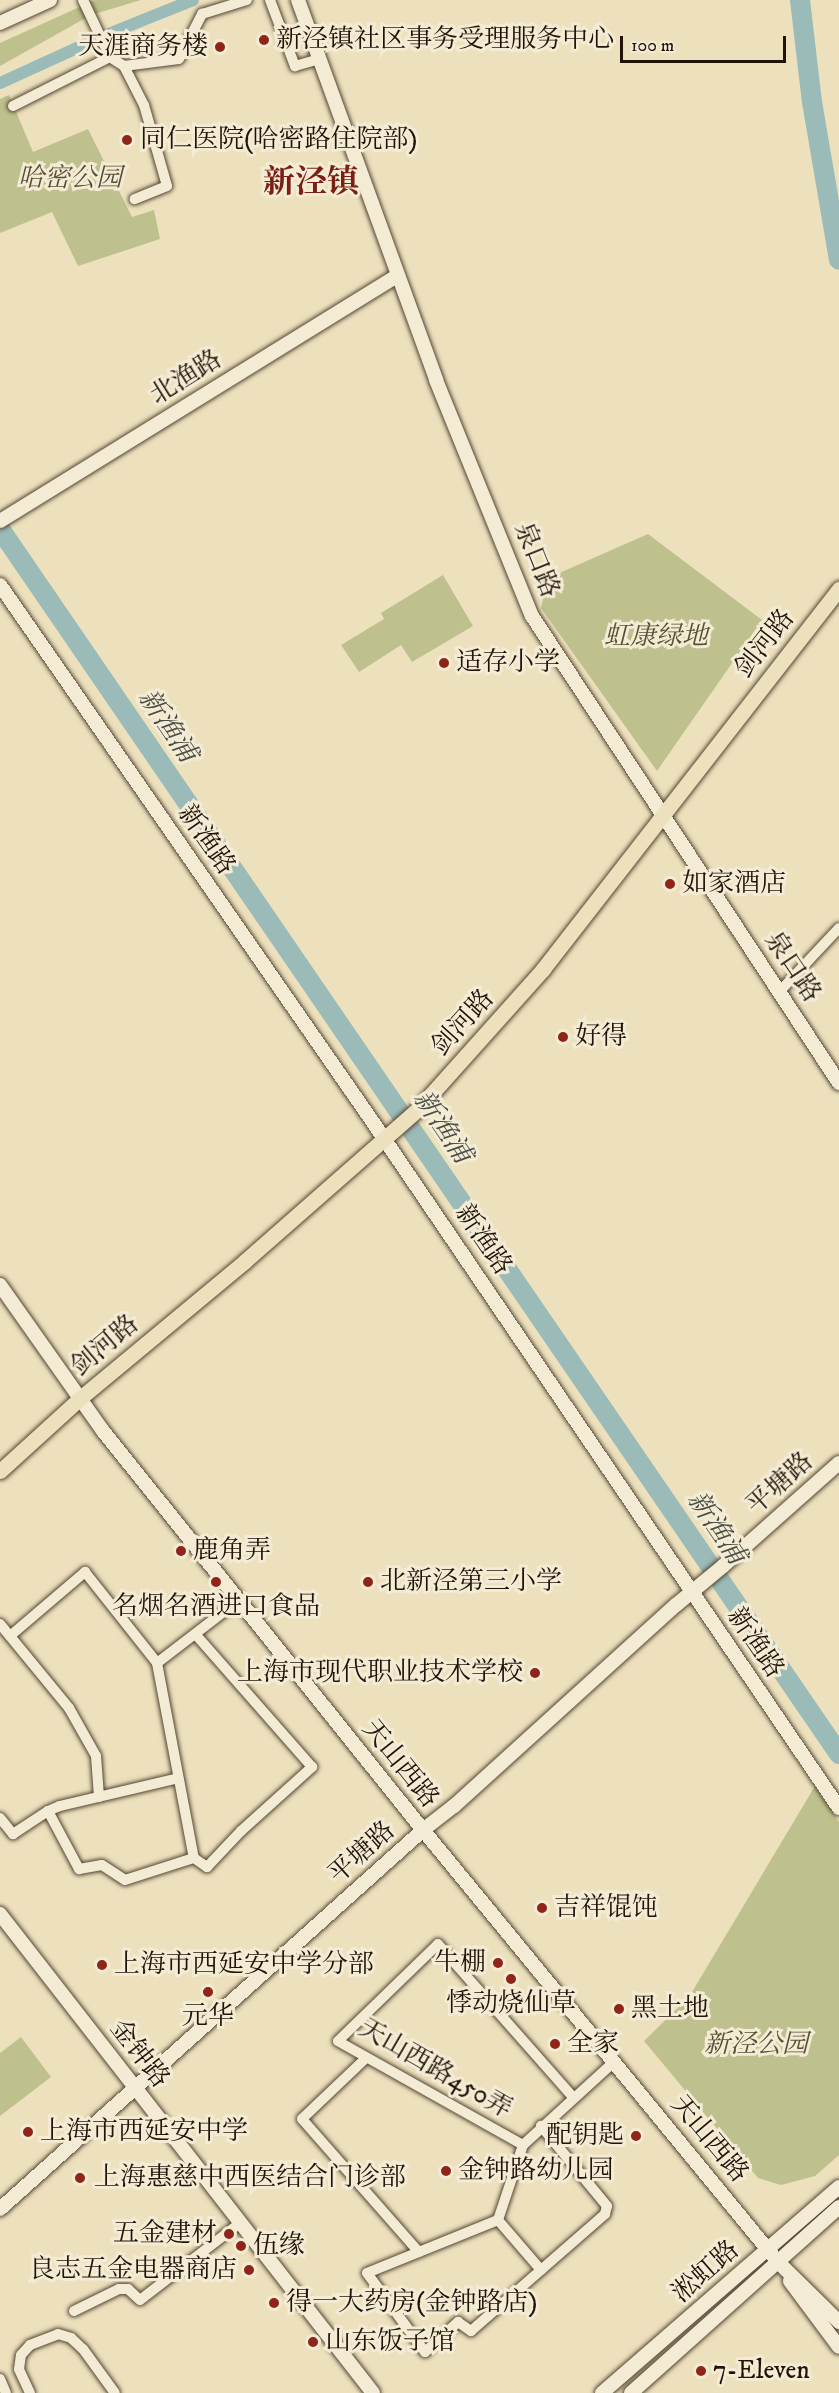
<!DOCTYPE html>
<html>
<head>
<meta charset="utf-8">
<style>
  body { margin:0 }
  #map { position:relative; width:839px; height:2393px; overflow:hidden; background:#ede0bd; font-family:"IM FELL DW Pica","Noto Serif SC",serif }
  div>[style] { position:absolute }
  .green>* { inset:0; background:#bec18d }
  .canal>* { height:12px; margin:-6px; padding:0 6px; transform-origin:6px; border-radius:6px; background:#9abbb8 }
  .river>* { height:20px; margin:-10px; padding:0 10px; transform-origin:10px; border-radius:10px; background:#9abbb8 }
  .roads { filter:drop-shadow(0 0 2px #544634) drop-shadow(0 0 2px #544634) }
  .street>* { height:10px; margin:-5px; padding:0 5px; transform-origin:5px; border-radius:5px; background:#f3ebd4 }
  .secondary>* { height:14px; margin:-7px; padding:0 7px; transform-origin:7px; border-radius:7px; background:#f3ebd4 }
  .primary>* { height:15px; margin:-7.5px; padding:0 7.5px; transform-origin:7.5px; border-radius:7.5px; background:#ede0bd }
  .dots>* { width:16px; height:16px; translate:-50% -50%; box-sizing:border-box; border:3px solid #f3ebd4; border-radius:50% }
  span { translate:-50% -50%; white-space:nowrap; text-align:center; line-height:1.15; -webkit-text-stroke:6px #f3ebd4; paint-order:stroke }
  .poi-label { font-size:26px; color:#211307 }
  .left { translate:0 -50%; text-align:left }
  .right { translate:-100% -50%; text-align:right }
  .park-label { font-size:26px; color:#585036; font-style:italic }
  .street-label { font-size:26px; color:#211307 }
  .water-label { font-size:27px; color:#4b4e45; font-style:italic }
  .district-label { font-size:32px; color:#7a1f14; font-weight:700 }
  .scale { position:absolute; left:620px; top:36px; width:166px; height:27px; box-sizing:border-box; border:3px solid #211307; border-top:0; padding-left:8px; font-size:18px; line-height:21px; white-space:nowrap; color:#211307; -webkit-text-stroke:4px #f3ebd4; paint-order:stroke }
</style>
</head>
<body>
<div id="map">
  <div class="green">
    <i style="clip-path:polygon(95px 0,141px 0,91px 15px,0 66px,0 43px)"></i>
    <i style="clip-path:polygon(9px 95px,33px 152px,88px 129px,132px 217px,154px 210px,160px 239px,78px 266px,52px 212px,0 233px,0 99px)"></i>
    <i style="clip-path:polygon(648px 534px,762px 620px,657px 771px,541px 608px,548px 578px)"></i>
    <i style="clip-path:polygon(443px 575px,473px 626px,412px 662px,401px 645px,359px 672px,341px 645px,384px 619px,381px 613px)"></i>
    <i style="clip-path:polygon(815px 1786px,839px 1822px,839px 2155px,815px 2176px,781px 2185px,758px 2178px,644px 2041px,689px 1997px)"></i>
    <i style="clip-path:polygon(21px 2037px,51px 2077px,0 2116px,0 2053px)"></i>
  </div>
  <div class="canal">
    <i style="left:0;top:83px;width:111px;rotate:-24.5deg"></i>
    <i style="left:101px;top:37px;width:99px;rotate:-21.9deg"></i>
  </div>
  <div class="river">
    <i style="left:800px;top:0;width:103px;rotate:83.3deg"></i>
    <i style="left:812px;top:102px;width:160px;rotate:80.3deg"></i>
    <i style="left:0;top:529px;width:1485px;rotate:55.59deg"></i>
  </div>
  <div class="roads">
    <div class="street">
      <i style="left:83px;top:0;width:63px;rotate:64.7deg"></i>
      <i style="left:110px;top:57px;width:17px;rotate:33deg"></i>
      <i style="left:124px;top:66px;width:44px;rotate:62.9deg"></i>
      <i style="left:144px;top:105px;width:84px;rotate:74.1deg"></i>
      <i style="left:167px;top:186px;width:35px;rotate:158deg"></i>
      <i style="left:270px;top:0;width:71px;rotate:69.3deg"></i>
      <i style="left:295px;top:66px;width:25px;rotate:-16deg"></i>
      <i style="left:124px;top:66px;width:55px;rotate:-7.3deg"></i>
      <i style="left:179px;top:59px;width:51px;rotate:-62.9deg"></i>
      <i style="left:202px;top:14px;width:47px;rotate:-17.3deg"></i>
      <i style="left:13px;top:106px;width:109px;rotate:-26.8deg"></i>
      <i style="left:780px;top:991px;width:86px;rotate:-46.9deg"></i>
      <i style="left:0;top:1624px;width:109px;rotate:50.6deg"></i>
      <i style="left:69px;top:1708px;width:55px;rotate:60.6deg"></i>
      <i style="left:96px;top:1756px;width:41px;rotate:85.8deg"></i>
      <i style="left:10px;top:1636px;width:99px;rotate:-40.5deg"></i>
      <i style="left:85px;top:1572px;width:116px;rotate:51.6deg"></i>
      <i style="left:157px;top:1663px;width:198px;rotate:79.3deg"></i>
      <i style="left:194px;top:1858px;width:16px;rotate:35deg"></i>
      <i style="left:207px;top:1867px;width:50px;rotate:-46.6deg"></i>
      <i style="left:241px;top:1831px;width:96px;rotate:-42deg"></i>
      <i style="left:312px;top:1767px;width:176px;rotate:-131.3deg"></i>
      <i style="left:157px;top:1663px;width:103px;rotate:-37.5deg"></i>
      <i style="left:48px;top:1811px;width:66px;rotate:61.9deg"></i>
      <i style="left:79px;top:1869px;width:23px;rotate:-10deg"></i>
      <i style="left:102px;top:1865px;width:27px;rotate:33deg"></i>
      <i style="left:125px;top:1880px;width:72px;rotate:-17.7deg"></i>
      <i style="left:0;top:1818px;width:21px;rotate:51deg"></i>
      <i style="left:13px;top:1834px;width:42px;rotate:-33.3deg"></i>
      <i style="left:48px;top:1811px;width:13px;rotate:-23deg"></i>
      <i style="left:60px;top:1806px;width:121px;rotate:-13.3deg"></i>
      <i style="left:366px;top:2058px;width:88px;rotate:136.4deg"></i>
      <i style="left:302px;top:2119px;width:177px;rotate:48.7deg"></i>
      <i style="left:523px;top:2145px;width:212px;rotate:-150.7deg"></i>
      <i style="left:338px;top:2041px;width:139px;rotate:-44.1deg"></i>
      <i style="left:438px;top:1944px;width:204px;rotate:48.6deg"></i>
      <i style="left:498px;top:2220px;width:141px;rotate:158deg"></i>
      <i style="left:367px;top:2273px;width:98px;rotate:53.7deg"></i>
      <i style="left:425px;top:2352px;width:45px;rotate:-42.3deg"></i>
      <i style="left:458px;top:2322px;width:16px;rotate:35deg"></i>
      <i style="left:471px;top:2331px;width:178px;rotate:-41.1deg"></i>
      <i style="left:605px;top:2214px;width:8px;rotate:-76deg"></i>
      <i style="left:607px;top:2206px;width:104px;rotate:-129.5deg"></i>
      <i style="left:541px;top:2270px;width:66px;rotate:-130.7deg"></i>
      <i style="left:498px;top:2220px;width:79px;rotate:-71.6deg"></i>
      <i style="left:523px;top:2145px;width:123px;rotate:-42.4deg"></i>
      <i style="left:74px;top:2311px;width:50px;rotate:-26.1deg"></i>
      <i style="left:119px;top:2289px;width:9px"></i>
      <i style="left:128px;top:2289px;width:16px;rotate:43deg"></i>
      <i style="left:140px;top:2300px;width:126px;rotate:-37.6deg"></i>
      <i style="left:0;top:2379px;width:15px;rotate:67deg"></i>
      <i style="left:30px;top:2393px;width:26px;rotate:-115deg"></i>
      <i style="left:19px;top:2369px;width:14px;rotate:-82deg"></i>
      <i style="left:21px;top:2355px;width:13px;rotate:-48deg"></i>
      <i style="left:30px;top:2345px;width:30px;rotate:-21deg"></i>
      <i style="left:58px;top:2334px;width:14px;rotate:17deg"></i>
      <i style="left:71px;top:2338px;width:16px;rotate:43deg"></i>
      <i style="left:83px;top:2349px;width:54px;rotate:54deg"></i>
    </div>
    <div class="secondary">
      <i style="left:298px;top:0;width:404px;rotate:70deg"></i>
      <i style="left:436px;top:380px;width:255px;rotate:67.9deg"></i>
      <i style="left:532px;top:616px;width:559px;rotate:56.68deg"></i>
      <i style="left:0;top:23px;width:55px;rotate:-24.7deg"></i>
      <i style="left:0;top:521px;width:467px;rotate:-31.7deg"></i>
      <i style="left:0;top:585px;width:645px;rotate:55.23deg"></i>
      <i style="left:368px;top:1115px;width:838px;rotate:55.8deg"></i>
      <i style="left:0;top:1285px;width:179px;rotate:54.8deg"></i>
      <i style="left:103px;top:1431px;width:511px;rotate:51.27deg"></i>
      <i style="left:423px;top:1830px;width:559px;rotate:50.59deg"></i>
      <i style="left:778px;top:2262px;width:86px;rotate:44.5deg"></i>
      <i style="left:0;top:1914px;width:607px;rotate:52.09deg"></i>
      <i style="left:0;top:2209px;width:568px;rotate:-41.86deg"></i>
      <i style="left:423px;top:1830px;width:39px;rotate:-38deg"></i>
      <i style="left:454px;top:1806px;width:299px;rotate:-42.2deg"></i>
      <i style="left:676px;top:1605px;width:61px;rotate:-39.7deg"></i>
      <i style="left:723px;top:1566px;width:155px;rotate:-41.6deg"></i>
      <i style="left:790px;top:2281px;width:82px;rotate:53.4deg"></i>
      <i style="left:602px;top:2393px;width:314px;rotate:-41deg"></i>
      <i style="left:631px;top:2393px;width:279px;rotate:-41.8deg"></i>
    </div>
    <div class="primary">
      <i style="left:0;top:1471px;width:107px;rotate:-42.3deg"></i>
      <i style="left:79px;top:1399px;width:216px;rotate:-39.7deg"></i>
      <i style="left:245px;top:1261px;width:230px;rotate:-41.3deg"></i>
      <i style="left:418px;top:1109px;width:188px;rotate:-48.2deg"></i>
      <i style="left:543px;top:969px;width:482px;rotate:-52.1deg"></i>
    </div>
  </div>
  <div class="dots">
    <i style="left:264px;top:40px;background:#8f2418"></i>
    <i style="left:220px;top:47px;background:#8f2418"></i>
    <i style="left:127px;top:140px;background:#8f2418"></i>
    <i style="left:444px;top:663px;background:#8f2418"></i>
    <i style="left:670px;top:884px;background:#8f2418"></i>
    <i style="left:563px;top:1037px;background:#8f2418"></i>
    <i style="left:181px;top:1551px;background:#8f2418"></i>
    <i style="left:216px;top:1582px;background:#8f2418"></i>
    <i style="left:368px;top:1582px;background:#8f2418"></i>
    <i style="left:535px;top:1673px;background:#8f2418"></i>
    <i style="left:542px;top:1908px;background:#8f2418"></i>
    <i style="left:498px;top:1963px;background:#8f2418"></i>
    <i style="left:102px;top:1965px;background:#8f2418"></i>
    <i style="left:511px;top:1979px;background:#8f2418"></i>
    <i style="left:208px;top:1992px;background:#8f2418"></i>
    <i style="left:619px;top:2009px;background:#8f2418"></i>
    <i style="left:555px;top:2044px;background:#8f2418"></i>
    <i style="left:28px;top:2132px;background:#8f2418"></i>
    <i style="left:636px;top:2136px;background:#8f2418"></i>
    <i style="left:446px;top:2171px;background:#8f2418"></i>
    <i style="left:80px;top:2178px;background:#8f2418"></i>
    <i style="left:229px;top:2234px;background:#8f2418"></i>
    <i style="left:241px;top:2246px;background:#8f2418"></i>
    <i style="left:249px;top:2270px;background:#8f2418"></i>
    <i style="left:274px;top:2303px;background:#8f2418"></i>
    <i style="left:313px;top:2342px;background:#8f2418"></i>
    <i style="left:701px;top:2371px;background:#8f2418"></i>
  </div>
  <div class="poi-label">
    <span class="left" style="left:276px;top:40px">新泾镇社区事务受理服务中心</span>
    <span class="right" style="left:208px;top:47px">天涯商务楼</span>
    <span class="left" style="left:140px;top:140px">同仁医院(哈密路住院部)</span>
    <span class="left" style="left:456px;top:663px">适存小学</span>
    <span class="left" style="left:682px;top:884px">如家酒店</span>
    <span class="left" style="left:575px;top:1037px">好得</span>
    <span class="left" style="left:193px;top:1551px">鹿角弄</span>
    <span class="left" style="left:380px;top:1582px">北新泾第三小学</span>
    <span style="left:216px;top:1607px">名烟名酒进口食品</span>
    <span class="right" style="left:523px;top:1673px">上海市现代职业技术学校</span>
    <span class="left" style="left:554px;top:1908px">吉祥馄饨</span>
    <span class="right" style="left:486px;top:1963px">牛棚</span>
    <span class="left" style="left:114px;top:1965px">上海市西延安中学分部</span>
    <span style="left:511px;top:2004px">悸动烧仙草</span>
    <span class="left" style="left:631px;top:2009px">黑土地</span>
    <span style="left:208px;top:2017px">元华</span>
    <span class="left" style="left:567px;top:2044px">全家</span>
    <span class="left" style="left:40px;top:2132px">上海市西延安中学</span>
    <span class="right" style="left:624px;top:2136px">配钥匙</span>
    <span class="left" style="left:458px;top:2171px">金钟路幼儿园</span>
    <span class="left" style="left:94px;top:2178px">上海惠慈中西医结合门诊部</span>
    <span class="right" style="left:217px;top:2234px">五金建材</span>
    <span class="left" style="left:253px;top:2246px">伍缘</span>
    <span class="right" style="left:237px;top:2270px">良志五金电器商店</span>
    <span class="left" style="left:286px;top:2303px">得一大药房(金钟路店)</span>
    <span class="left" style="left:325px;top:2342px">山东饭子馆</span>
    <span class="left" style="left:713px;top:2371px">7-Eleven</span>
  </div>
  <div class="park-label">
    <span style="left:70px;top:179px">哈密公园</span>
    <span style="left:656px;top:637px">虹康绿地</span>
    <span style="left:756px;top:2045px">新泾公园</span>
  </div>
  <div class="street-label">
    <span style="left:186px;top:378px;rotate:-32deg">北渔路</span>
    <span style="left:536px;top:560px;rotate:68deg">泉口路</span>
    <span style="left:765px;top:644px;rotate:-52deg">剑河路</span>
    <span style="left:206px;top:840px;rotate:55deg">新渔路</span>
    <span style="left:792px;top:967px;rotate:56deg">泉口路</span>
    <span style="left:463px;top:1023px;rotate:-48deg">剑河路</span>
    <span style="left:483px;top:1240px;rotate:56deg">新渔路</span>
    <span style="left:105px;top:1346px;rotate:-40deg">剑河路</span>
    <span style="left:780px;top:1484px;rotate:-42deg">平塘路</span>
    <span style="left:755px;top:1643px;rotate:56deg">新渔路</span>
    <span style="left:400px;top:1764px;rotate:51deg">天山西路</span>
    <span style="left:362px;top:1853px;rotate:-42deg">平塘路</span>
    <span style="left:139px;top:2054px;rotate:52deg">金钟路</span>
    <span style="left:435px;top:2069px;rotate:30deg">天山西路450弄</span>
    <span style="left:709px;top:2139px;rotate:50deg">天山西路</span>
    <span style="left:706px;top:2272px;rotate:-41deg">淞虹路</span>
  </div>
  <div class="water-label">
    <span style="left:167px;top:726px;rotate:56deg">新渔浦</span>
    <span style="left:442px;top:1127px;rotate:56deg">新渔浦</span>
    <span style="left:716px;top:1528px;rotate:56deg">新渔浦</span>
  </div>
  <div class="district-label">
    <span style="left:311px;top:183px">新泾镇</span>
  </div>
  <div class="scale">100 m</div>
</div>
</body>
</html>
